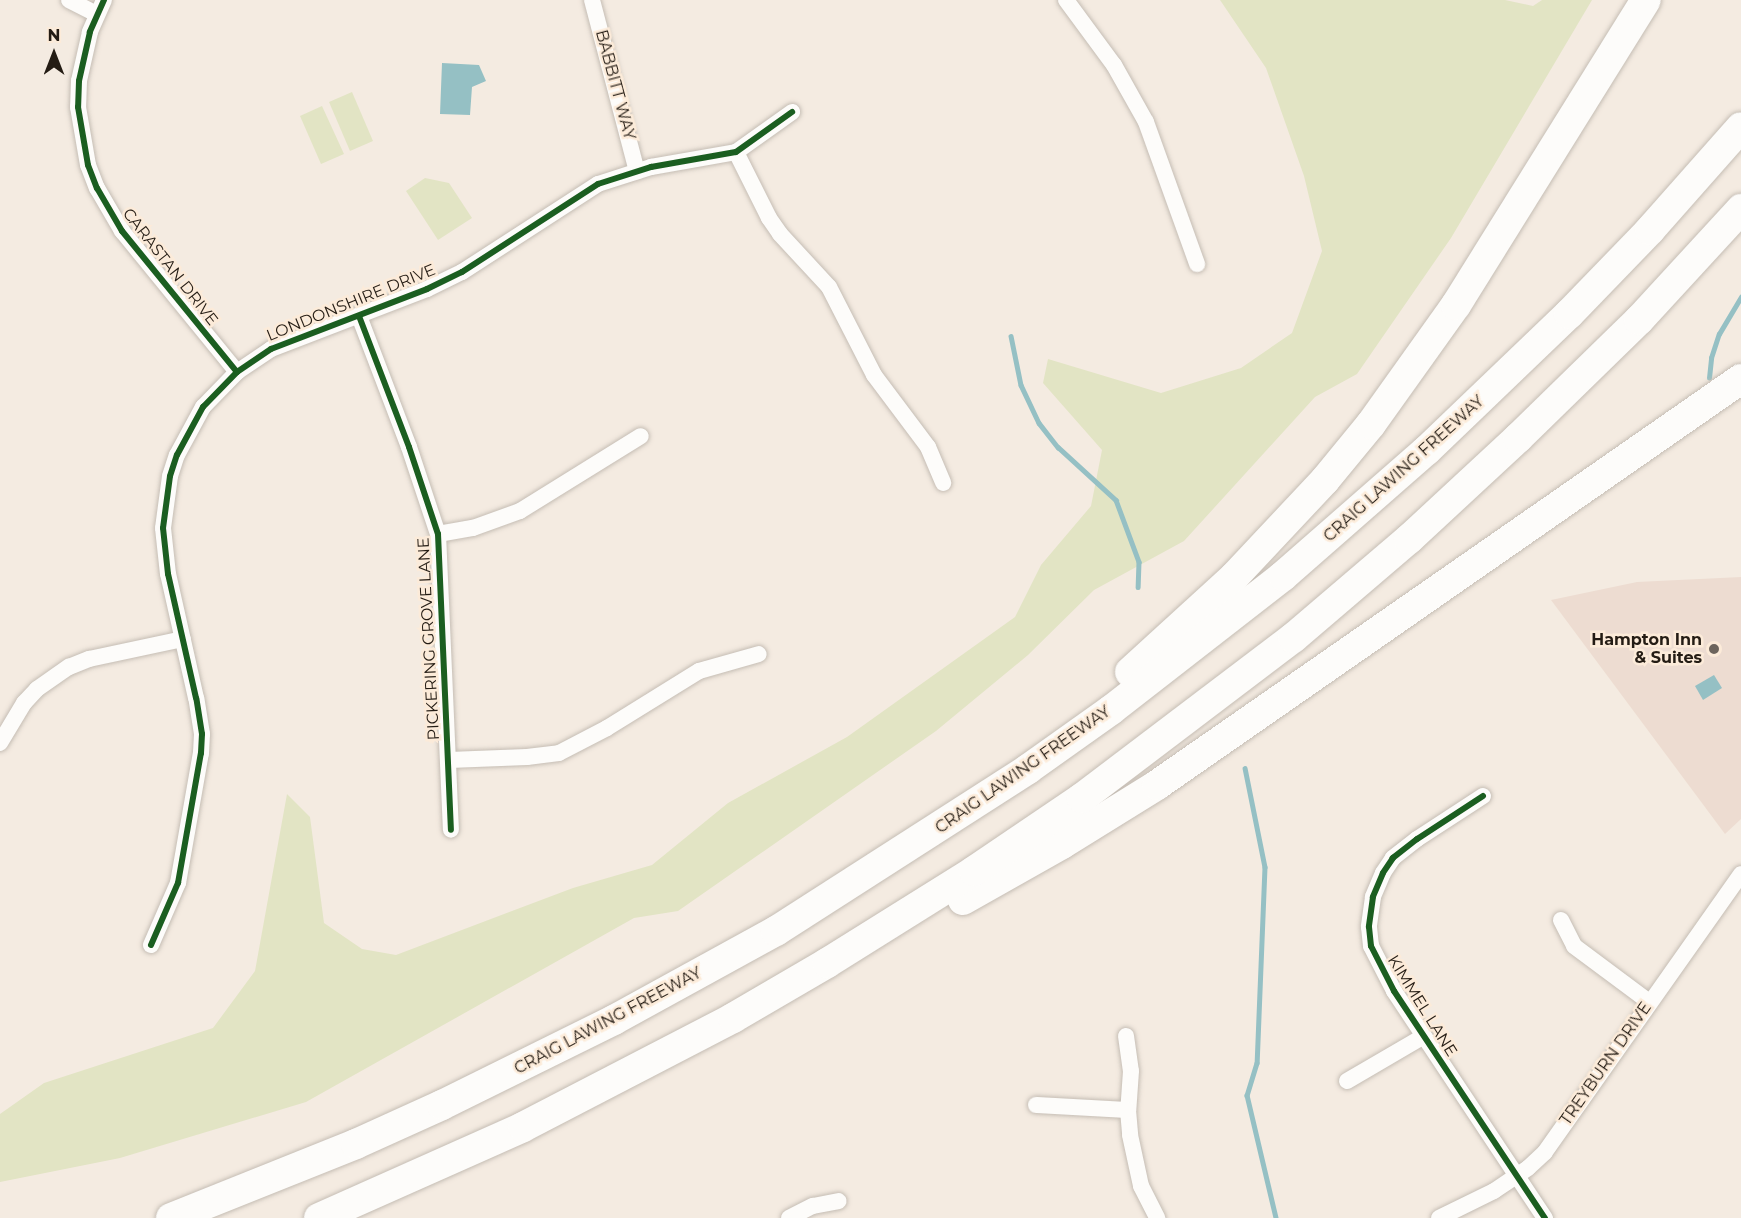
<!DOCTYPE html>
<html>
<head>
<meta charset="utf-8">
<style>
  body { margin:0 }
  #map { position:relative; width:1741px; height:1218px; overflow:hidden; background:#f4ebe1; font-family:Montserrat,sans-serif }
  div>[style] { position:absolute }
  .commercial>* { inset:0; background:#eddcd1 }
  .green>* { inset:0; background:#e2e4c4 }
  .water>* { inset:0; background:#95c0c4 }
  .stream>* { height:4.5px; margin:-2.25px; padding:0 2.25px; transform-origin:2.25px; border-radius:2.25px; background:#95c0c4 }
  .roads { filter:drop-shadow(0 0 2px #c5bdb4) drop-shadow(0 0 2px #c5bdb4) }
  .minor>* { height:16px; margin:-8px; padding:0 8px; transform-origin:8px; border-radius:8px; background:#fdfcfa }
  .motorway>* { height:30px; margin:-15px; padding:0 15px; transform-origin:15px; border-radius:15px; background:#fdfcfa }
  .cycleway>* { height:6px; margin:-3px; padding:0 3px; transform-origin:3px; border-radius:3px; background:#1b5e20 }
  .dots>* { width:16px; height:16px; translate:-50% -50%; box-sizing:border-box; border:3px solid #fcebd9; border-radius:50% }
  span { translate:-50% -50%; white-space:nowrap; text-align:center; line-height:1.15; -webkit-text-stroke:5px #fcebd9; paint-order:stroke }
  .street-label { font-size:16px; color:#241c14 }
  .poi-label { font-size:16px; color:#241c14; font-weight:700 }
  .right { translate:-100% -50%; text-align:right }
  .north { position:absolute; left:24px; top:24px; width:60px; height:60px; -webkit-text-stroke:4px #fcebd9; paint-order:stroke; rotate:0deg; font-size:16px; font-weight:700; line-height:24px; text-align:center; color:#241c14 }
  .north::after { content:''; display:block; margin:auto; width:21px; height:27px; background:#241c14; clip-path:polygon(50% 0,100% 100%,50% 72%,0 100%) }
</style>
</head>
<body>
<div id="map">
  <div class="commercial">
    <i style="clip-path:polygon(1741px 577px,1741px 819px,1725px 834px,1551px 600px,1637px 582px)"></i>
  </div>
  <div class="green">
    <i style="clip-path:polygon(1220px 0,1505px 0,1533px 6px,1542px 0,1592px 0,1451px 238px,1357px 374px,1315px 397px,1184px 541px,1094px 590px,1028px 655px,936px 731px,678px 911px,634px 918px,306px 1102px,120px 1158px,0 1182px,0 1114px,44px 1083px,213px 1028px,255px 971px,287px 794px,310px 817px,324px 923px,362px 949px,396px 955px,573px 888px,652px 865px,728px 803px,847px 737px,1015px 617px,1041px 565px,1091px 506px,1102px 450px,1043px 383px,1048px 359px,1161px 393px,1241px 368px,1292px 333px,1322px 251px,1304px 176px,1266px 68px)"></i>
    <i style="clip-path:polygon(352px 92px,373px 141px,350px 151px,329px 102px)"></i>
    <i style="clip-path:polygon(322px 106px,344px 154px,321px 164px,300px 116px)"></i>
    <i style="clip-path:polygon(425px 178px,449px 183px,472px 218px,438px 240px,406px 191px)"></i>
  </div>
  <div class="water">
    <i style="clip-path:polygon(442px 63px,479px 65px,486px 81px,472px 87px,470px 115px,440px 114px)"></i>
    <i style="clip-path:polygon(1714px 675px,1722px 688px,1703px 700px,1695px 686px)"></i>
  </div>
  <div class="stream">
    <i style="left:1011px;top:336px;width:50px;rotate:78.5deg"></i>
    <i style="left:1021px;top:385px;width:42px;rotate:64.7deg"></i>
    <i style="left:1039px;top:423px;width:31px;rotate:52deg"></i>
    <i style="left:1058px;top:447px;width:79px;rotate:42.4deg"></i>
    <i style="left:1116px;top:500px;width:66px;rotate:69.6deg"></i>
    <i style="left:1139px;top:562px;width:25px;rotate:92deg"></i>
    <i style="left:1709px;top:378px;width:20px;rotate:-84deg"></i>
    <i style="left:1711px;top:358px;width:25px;rotate:-72deg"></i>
    <i style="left:1719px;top:334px;width:43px;rotate:-59.3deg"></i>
    <i style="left:1245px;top:768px;width:101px;rotate:78.6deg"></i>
    <i style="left:1265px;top:867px;width:196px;rotate:92.3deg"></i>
    <i style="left:1257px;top:1063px;width:34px;rotate:107deg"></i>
    <i style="left:1247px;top:1095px;width:126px;rotate:76.7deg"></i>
  </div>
  <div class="roads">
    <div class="minor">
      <i style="left:69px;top:0;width:31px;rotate:27deg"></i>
      <i style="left:104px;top:0;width:35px;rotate:114deg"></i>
      <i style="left:90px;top:32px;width:50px;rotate:102.7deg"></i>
      <i style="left:79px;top:81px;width:26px;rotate:92deg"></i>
      <i style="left:78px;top:107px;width:59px;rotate:80.2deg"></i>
      <i style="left:88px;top:165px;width:25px;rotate:69deg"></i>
      <i style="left:97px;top:188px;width:50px;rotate:59.8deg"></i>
      <i style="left:122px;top:231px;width:182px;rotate:50.8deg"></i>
      <i style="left:592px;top:0;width:177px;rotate:75.3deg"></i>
      <i style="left:1066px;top:0;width:81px;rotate:53.6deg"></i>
      <i style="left:1114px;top:65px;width:65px;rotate:60.7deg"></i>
      <i style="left:1146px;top:122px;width:151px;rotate:70.2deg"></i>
      <i style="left:736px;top:152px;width:74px;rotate:63.4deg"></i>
      <i style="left:769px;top:218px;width:19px;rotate:55deg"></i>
      <i style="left:780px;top:234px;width:72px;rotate:47.2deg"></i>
      <i style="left:829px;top:287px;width:99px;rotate:62.9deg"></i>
      <i style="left:874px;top:375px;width:90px;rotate:53.1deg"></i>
      <i style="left:928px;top:447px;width:39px;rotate:67deg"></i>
      <i style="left:359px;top:316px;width:140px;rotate:69.1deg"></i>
      <i style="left:409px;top:447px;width:92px;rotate:71.6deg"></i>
      <i style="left:438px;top:534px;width:296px;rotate:87.5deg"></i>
      <i style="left:438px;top:534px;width:36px;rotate:-10deg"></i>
      <i style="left:473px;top:528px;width:50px;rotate:-19.9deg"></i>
      <i style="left:520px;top:511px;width:142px;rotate:-31.8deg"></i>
      <i style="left:0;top:743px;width:47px;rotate:-59deg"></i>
      <i style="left:24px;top:703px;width:19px;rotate:-47deg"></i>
      <i style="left:37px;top:689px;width:39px;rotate:-35deg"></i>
      <i style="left:69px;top:667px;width:22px;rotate:-22deg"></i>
      <i style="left:89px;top:659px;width:96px;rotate:-12deg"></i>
      <i style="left:449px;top:760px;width:78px;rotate:-2.2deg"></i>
      <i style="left:527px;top:757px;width:32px;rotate:-7deg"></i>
      <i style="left:559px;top:753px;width:54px;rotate:-27.5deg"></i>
      <i style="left:607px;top:728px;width:108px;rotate:-31.8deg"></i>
      <i style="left:699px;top:671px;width:62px;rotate:-15.8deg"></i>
      <i style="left:1483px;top:796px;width:79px;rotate:146.9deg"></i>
      <i style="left:1417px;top:839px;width:31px;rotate:142deg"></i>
      <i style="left:1393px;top:858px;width:18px;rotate:124deg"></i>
      <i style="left:1383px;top:873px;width:26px;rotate:113deg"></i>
      <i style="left:1373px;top:897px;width:30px;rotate:98deg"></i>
      <i style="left:1369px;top:927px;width:19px;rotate:84deg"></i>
      <i style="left:1371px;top:946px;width:51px;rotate:62.9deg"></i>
      <i style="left:1394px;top:991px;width:273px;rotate:56.4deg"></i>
      <i style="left:1561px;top:920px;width:29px;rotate:63deg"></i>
      <i style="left:1574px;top:946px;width:94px;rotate:36.7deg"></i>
      <i style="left:151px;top:945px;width:68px;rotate:-66.5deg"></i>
      <i style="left:178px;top:883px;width:132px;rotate:-80deg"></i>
      <i style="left:201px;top:753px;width:19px;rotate:-87deg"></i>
      <i style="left:202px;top:734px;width:36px;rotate:-99deg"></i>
      <i style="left:196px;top:698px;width:127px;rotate:-102.7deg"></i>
      <i style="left:168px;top:574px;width:46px;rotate:-96.2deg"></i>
      <i style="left:163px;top:528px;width:52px;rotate:-82.3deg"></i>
      <i style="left:170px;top:476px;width:22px;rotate:-72deg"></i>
      <i style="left:177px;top:455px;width:55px;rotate:-61.6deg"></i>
      <i style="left:203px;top:407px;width:49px;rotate:-45.8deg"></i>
      <i style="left:237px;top:372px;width:41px;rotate:-34.1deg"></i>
      <i style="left:271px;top:349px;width:167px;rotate:-21deg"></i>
      <i style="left:427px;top:289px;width:39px;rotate:-26deg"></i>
      <i style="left:462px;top:272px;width:162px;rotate:-32.9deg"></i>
      <i style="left:598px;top:184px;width:56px;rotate:-17.8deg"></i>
      <i style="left:651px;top:167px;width:86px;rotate:-10deg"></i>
      <i style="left:736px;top:152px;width:69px;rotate:-35.5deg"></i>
      <i style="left:1126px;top:1036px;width:35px;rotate:82deg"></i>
      <i style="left:1131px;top:1071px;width:39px;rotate:94deg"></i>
      <i style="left:1128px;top:1110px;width:25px;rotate:85deg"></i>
      <i style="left:1130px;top:1135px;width:52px;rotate:77.8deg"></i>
      <i style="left:1141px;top:1186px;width:36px;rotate:63deg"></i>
      <i style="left:1347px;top:1081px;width:89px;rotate:-30.3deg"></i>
      <i style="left:1036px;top:1105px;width:92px;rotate:3.1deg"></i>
      <i style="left:789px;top:1218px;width:27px;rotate:-27deg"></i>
      <i style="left:813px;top:1206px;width:26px;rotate:-11deg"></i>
      <i style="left:1439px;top:1218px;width:61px;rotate:-26.1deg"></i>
      <i style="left:1494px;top:1191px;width:41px;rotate:-34.1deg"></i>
      <i style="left:1528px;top:1168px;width:23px;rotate:-43deg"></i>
      <i style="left:1545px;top:1152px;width:340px;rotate:-54.8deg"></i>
    </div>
    <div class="motorway">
      <i style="left:1130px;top:672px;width:141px;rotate:-42.4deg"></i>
      <i style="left:1234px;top:577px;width:133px;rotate:-46.8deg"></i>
      <i style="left:1325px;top:480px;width:72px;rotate:-50.6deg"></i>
      <i style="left:1371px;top:424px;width:146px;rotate:-54.5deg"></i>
      <i style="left:1456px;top:305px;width:359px;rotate:-58.1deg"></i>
      <i style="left:963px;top:900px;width:114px;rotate:-29.5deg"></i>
      <i style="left:1062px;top:844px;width:112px;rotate:-31.8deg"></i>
      <i style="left:1157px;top:785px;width:711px;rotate:-34.81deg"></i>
      <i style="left:171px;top:1218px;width:199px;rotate:-21.8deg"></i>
      <i style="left:356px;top:1144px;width:94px;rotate:-24.4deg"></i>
      <i style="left:442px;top:1105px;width:192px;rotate:-26.3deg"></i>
      <i style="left:614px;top:1020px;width:185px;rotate:-28.8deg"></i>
      <i style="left:776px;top:931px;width:300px;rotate:-32.7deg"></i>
      <i style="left:1028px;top:769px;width:102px;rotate:-35.4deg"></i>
      <i style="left:1111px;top:710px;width:218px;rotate:-37.9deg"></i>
      <i style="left:1283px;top:576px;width:191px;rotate:-41.2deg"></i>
      <i style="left:1427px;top:450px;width:197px;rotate:-43.8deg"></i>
      <i style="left:1569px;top:314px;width:117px;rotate:-46deg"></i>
      <i style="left:1650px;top:230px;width:137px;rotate:-48.5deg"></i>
      <i style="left:319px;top:1218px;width:223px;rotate:-24deg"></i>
      <i style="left:523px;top:1127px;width:237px;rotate:-27.4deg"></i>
      <i style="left:733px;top:1018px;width:109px;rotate:-30.3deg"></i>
      <i style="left:827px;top:963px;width:173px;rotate:-32deg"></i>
      <i style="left:974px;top:871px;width:130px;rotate:-34.1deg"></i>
      <i style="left:1082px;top:798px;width:265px;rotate:-37.2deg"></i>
      <i style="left:1293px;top:638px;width:153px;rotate:-40.5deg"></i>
      <i style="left:1409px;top:539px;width:149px;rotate:-42.8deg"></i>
      <i style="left:1518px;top:438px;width:169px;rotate:-44.3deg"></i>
      <i style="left:1639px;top:320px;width:151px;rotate:-47.4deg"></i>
    </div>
  </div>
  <div class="cycleway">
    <i style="left:104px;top:0;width:35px;rotate:114deg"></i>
    <i style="left:90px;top:32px;width:50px;rotate:102.7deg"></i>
    <i style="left:79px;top:81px;width:26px;rotate:92deg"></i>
    <i style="left:78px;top:107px;width:59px;rotate:80.2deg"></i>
    <i style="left:88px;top:165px;width:25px;rotate:69deg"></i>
    <i style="left:97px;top:188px;width:50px;rotate:59.8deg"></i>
    <i style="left:122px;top:231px;width:182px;rotate:50.8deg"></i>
    <i style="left:359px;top:316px;width:140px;rotate:69.1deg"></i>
    <i style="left:409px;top:447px;width:92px;rotate:71.6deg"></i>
    <i style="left:438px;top:534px;width:296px;rotate:87.5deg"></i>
    <i style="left:1483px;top:796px;width:79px;rotate:146.9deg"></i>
    <i style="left:1417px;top:839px;width:31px;rotate:142deg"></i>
    <i style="left:1393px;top:858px;width:18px;rotate:124deg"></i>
    <i style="left:1383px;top:873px;width:26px;rotate:113deg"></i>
    <i style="left:1373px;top:897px;width:30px;rotate:98deg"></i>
    <i style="left:1369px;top:927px;width:19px;rotate:84deg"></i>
    <i style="left:1371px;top:946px;width:51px;rotate:62.9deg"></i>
    <i style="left:1394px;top:991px;width:273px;rotate:56.4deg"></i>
    <i style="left:151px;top:945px;width:68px;rotate:-66.5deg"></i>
    <i style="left:178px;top:883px;width:132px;rotate:-80deg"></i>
    <i style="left:201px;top:753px;width:19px;rotate:-87deg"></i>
    <i style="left:202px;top:734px;width:36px;rotate:-99deg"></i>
    <i style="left:196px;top:698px;width:127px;rotate:-102.7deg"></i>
    <i style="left:168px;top:574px;width:46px;rotate:-96.2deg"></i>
    <i style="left:163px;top:528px;width:52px;rotate:-82.3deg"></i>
    <i style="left:170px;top:476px;width:22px;rotate:-72deg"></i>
    <i style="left:177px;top:455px;width:55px;rotate:-61.6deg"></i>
    <i style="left:203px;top:407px;width:49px;rotate:-45.8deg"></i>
    <i style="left:237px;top:372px;width:41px;rotate:-34.1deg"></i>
    <i style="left:271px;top:349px;width:167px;rotate:-21deg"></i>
    <i style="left:427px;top:289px;width:39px;rotate:-26deg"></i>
    <i style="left:462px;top:272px;width:162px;rotate:-32.9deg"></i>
    <i style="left:598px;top:184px;width:56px;rotate:-17.8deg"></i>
    <i style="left:651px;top:167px;width:86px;rotate:-10deg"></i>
    <i style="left:736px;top:152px;width:69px;rotate:-35.5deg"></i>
  </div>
  <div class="dots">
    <i style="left:1714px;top:649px;background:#6d645c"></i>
  </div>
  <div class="street-label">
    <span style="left:615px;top:85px;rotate:75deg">BABBITT WAY</span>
    <span style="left:170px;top:267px;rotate:52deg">CARASTAN DRIVE</span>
    <span style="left:351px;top:303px;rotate:-22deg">LONDONSHIRE DRIVE</span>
    <span style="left:1404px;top:469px;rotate:-42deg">CRAIG LAWING FREEWAY</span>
    <span style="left:429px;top:639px;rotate:-93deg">PICKERING GROVE LANE</span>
    <span style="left:1023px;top:770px;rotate:-35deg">CRAIG LAWING FREEWAY</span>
    <span style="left:1422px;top:1006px;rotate:58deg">KIMMEL LANE</span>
    <span style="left:608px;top:1021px;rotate:-28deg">CRAIG LAWING FREEWAY</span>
    <span style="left:1606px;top:1064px;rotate:-55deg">TREYBURN DRIVE</span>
  </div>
  <div class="poi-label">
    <span class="right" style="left:1702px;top:649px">Hampton Inn<br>&amp; Suites</span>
  </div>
  <div class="north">N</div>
</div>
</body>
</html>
